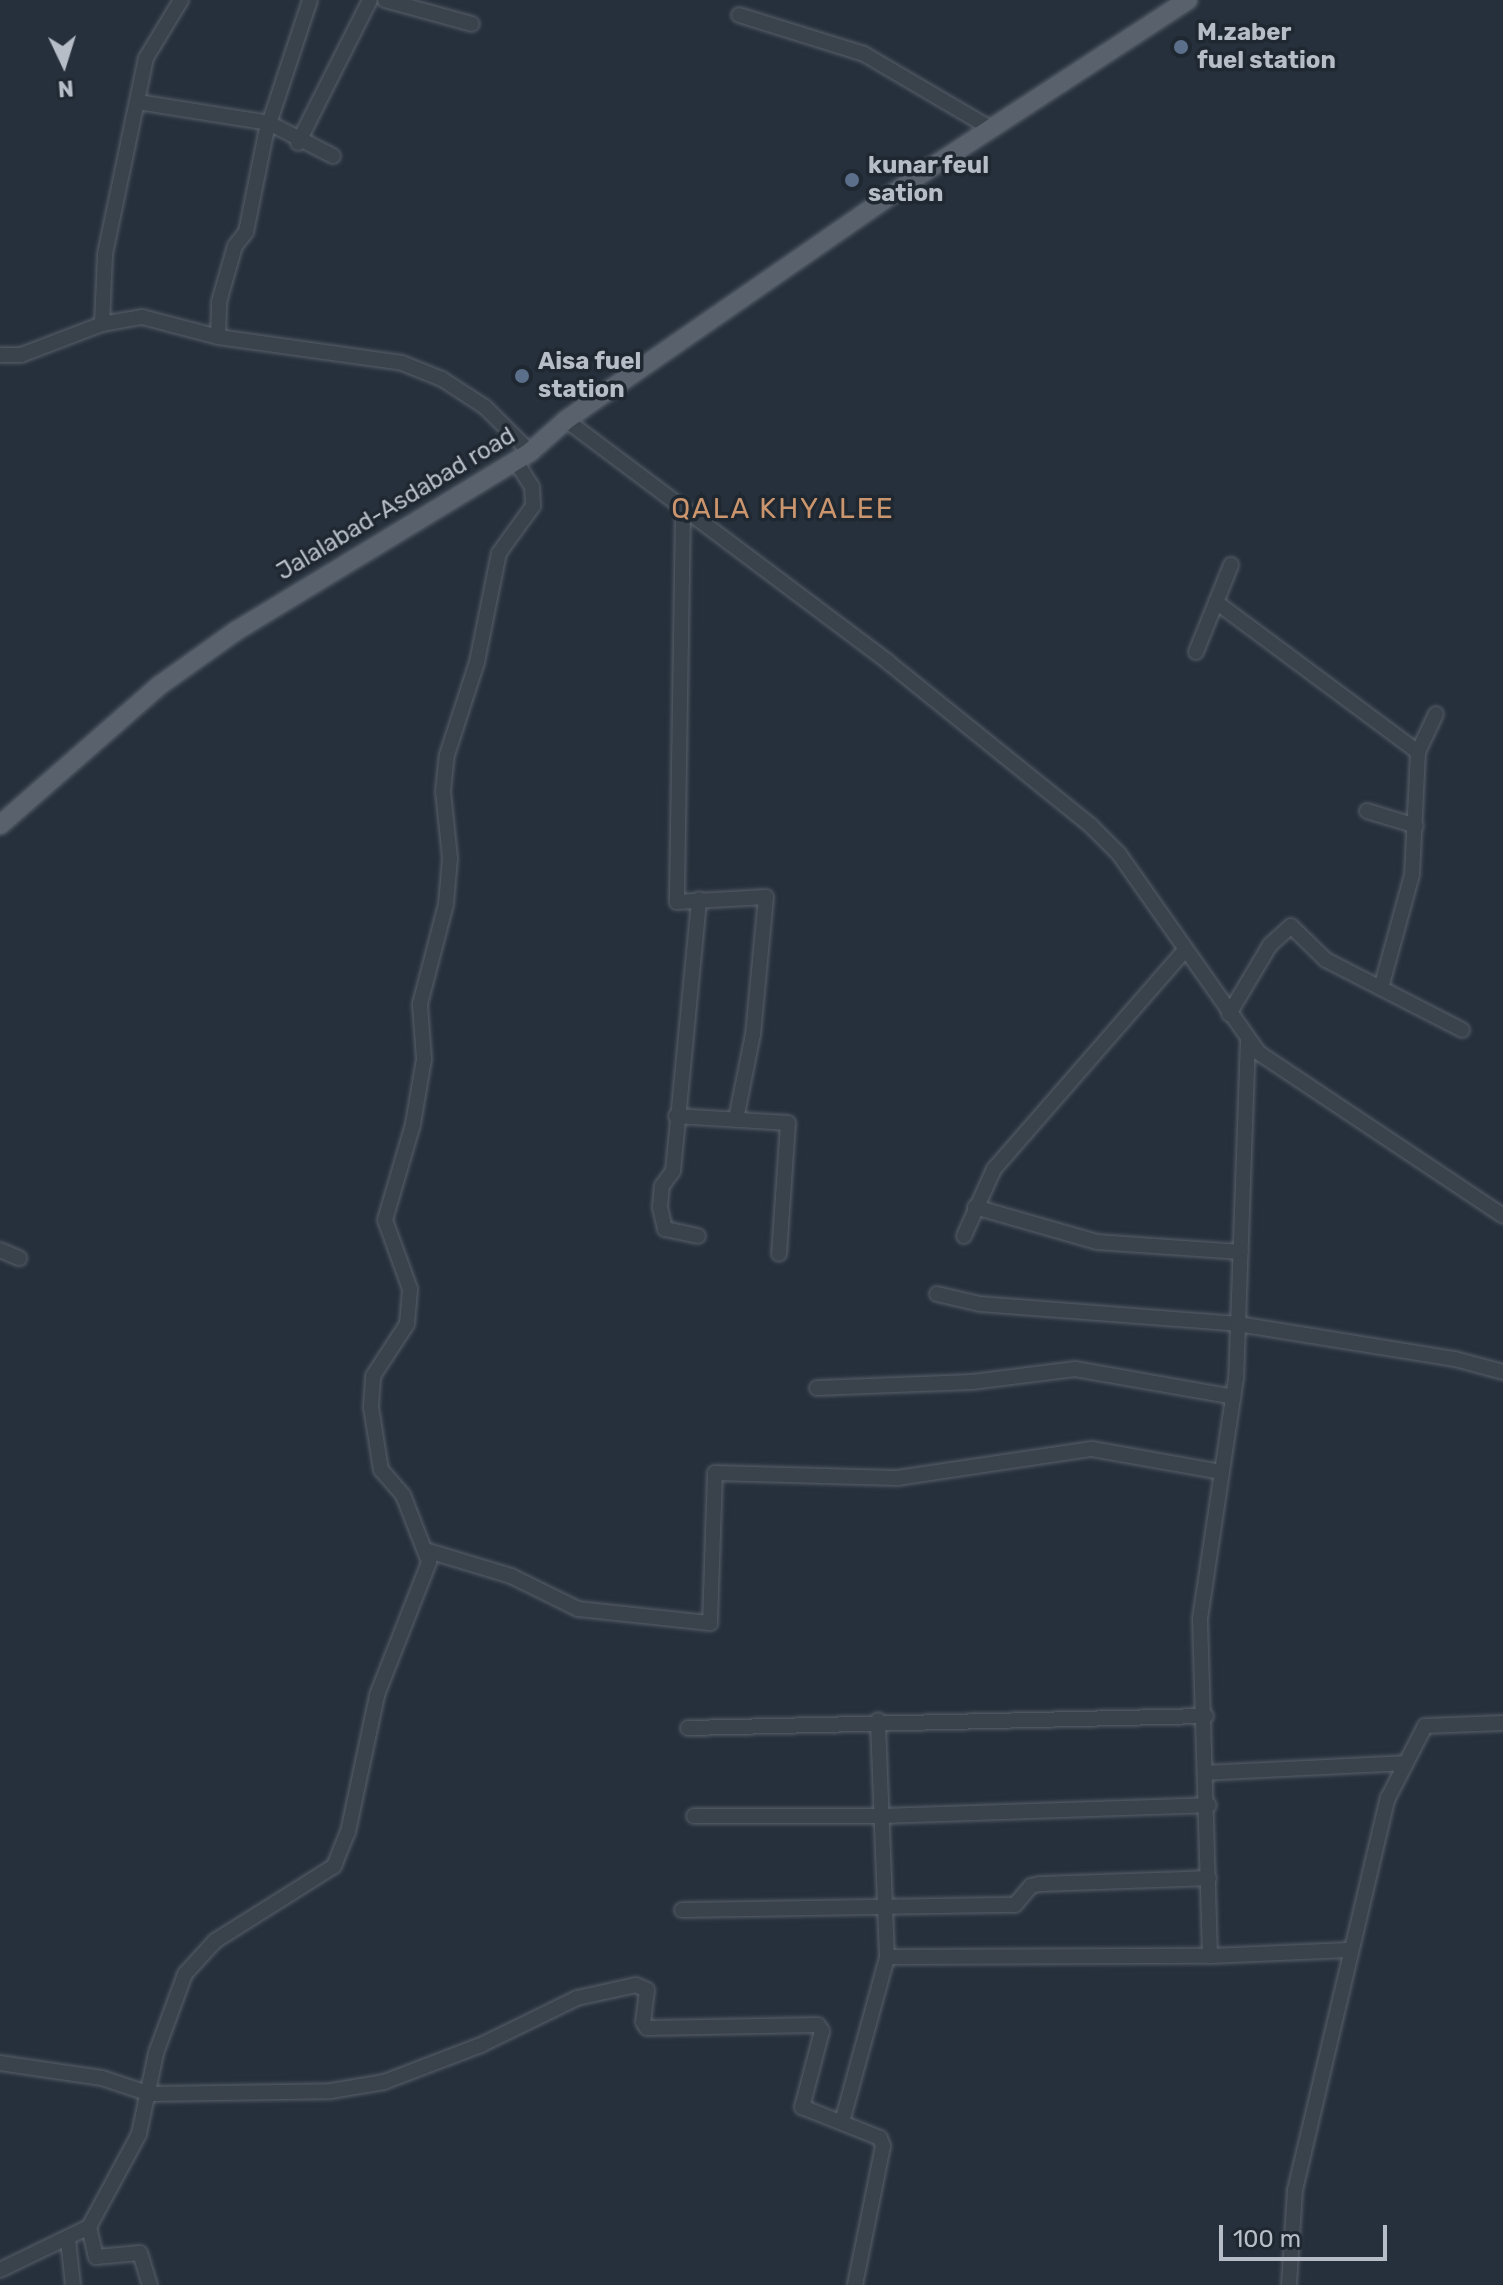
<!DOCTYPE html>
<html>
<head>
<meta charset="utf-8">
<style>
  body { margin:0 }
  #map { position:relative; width:1503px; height:2285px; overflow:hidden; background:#26303c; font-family:Rubik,sans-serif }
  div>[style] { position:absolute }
  .roads { filter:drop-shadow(0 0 2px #58606a) drop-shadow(0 0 2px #58606a) }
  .minor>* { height:14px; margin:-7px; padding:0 7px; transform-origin:7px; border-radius:7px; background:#3a424c }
  .major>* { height:18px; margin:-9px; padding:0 9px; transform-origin:9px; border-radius:9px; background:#58616c }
  .dots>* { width:22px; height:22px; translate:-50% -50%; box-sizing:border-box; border:4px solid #1f2731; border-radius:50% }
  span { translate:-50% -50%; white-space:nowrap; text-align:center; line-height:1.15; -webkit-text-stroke:7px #1f2731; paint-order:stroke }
  .poi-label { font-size:24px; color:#b6bdc7; font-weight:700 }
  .left { translate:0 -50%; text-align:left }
  .street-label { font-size:24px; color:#b6bdc7 }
  .quarter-label { font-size:28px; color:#cb956d; letter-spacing:2px }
  .north { position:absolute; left:24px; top:24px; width:80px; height:80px; -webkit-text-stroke:6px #1f2731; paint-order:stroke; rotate:176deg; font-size:22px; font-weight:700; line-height:32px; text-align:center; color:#b6bdc7 }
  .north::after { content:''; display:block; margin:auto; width:28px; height:36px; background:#b6bdc7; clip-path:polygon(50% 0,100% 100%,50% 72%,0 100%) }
  .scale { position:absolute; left:1219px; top:2225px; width:168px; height:36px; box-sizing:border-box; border:4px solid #b6bdc7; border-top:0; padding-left:10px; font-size:24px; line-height:28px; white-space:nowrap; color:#b6bdc7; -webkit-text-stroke:6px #1f2731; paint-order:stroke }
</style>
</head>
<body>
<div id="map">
  <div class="roads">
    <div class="minor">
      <i style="left:385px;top:0;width:90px;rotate:15.4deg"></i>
      <i style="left:739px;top:15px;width:131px;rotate:17.3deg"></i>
      <i style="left:864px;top:54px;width:146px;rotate:30.4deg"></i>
      <i style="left:138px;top:102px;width:133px;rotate:9.1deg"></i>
      <i style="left:269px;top:123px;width:72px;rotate:27.3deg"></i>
      <i style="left:298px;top:143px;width:160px;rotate:-63.3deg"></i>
      <i style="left:102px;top:324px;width:70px;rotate:-87.5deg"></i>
      <i style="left:105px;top:254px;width:200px;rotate:-78.2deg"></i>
      <i style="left:146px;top:58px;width:68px;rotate:-58.9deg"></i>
      <i style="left:218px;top:337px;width:35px;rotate:-88deg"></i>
      <i style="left:219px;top:302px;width:58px;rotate:-74.1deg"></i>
      <i style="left:235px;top:246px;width:18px;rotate:-52deg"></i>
      <i style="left:246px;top:232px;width:101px;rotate:-78.6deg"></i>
      <i style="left:266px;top:133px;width:140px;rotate:-71.7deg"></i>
      <i style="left:0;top:355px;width:21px"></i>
      <i style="left:21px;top:355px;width:87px;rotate:-20.9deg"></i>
      <i style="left:102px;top:324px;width:41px;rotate:-9.9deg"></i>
      <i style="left:142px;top:317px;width:79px;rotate:14.7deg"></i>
      <i style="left:218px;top:337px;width:186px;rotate:8deg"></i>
      <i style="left:402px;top:363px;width:43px;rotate:21.8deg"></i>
      <i style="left:442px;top:379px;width:51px;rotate:33.1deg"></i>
      <i style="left:485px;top:407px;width:64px;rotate:45deg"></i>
      <i style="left:566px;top:420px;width:403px;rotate:36.9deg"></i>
      <i style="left:888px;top:662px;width:261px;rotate:38.9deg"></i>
      <i style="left:1091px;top:826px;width:40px;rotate:45deg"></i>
      <i style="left:1119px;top:854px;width:243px;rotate:54.9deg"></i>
      <i style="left:1259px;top:1053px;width:293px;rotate:33.7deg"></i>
      <i style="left:683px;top:511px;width:391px;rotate:90.9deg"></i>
      <i style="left:677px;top:902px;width:89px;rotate:-3.2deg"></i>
      <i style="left:766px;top:897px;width:138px;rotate:95.4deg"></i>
      <i style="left:753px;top:1034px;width:87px;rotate:101.3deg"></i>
      <i style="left:1216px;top:602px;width:252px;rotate:36.6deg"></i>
      <i style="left:1196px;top:652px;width:94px;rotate:-68.1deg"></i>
      <i style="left:1367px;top:811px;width:51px;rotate:17deg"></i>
      <i style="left:1381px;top:988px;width:117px;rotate:-74.7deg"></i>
      <i style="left:1412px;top:875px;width:123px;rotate:-87.2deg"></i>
      <i style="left:1418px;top:752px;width:42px;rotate:-64.7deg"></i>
      <i style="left:1229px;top:1014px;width:80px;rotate:-59.3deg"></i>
      <i style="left:1270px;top:945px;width:28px;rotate:-42deg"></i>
      <i style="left:1291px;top:926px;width:49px;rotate:44.2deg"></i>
      <i style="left:1326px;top:960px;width:153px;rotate:27.2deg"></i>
      <i style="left:1248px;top:1039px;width:339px;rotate:92deg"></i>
      <i style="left:1236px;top:1378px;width:244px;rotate:98.5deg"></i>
      <i style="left:1200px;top:1619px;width:337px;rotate:88.3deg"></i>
      <i style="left:1210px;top:1956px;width:139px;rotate:-2.5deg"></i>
      <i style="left:676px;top:1116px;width:112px;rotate:3.6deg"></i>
      <i style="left:788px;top:1123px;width:131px;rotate:93.9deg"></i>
      <i style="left:975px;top:1207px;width:127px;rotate:16deg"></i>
      <i style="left:1097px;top:1242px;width:144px;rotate:4deg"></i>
      <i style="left:698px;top:1236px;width:34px;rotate:-168deg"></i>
      <i style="left:665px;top:1229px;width:23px;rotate:-103deg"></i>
      <i style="left:660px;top:1207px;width:21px;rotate:-85deg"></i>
      <i style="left:662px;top:1186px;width:19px;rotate:-54deg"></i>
      <i style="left:673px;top:1171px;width:273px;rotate:-84.5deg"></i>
      <i style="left:964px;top:1236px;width:73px;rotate:-65.9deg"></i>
      <i style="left:994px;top:1169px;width:291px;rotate:-48.9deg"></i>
      <i style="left:0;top:1250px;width:21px;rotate:23deg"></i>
      <i style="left:937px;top:1294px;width:44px;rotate:13.1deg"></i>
      <i style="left:980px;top:1304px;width:259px;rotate:4.4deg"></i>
      <i style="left:1238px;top:1324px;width:220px;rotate:9.2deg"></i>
      <i style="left:1455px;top:1359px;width:50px;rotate:15.2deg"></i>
      <i style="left:817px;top:1388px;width:155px;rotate:-2.2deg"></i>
      <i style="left:972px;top:1382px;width:104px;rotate:-7.2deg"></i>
      <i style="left:1075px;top:1369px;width:161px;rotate:10deg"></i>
      <i style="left:425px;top:1550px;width:90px;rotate:16.8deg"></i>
      <i style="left:511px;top:1576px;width:75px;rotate:26.2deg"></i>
      <i style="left:578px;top:1609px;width:133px;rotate:6.1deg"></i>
      <i style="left:710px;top:1623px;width:150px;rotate:-88.1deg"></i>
      <i style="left:715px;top:1473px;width:182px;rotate:1.6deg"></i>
      <i style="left:897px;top:1478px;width:197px;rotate:-8.5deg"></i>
      <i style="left:1092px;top:1449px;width:131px;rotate:10.1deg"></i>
      <i style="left:688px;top:1728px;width:518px;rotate:-1.33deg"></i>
      <i style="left:1205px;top:1773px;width:201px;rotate:-2.8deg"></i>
      <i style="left:694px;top:1816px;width:188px"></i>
      <i style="left:882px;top:1816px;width:327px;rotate:-1.9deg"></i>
      <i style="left:682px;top:1910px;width:333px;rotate:-0.9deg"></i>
      <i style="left:1015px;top:1905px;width:25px;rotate:-50deg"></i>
      <i style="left:1031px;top:1886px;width:9px;rotate:-13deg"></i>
      <i style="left:1040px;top:1884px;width:169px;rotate:-2deg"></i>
      <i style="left:887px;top:1957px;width:323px;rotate:-0.2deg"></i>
      <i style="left:0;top:2063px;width:103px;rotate:8.4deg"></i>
      <i style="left:102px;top:2078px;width:51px;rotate:18.4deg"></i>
      <i style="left:150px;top:2094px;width:181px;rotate:-0.9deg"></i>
      <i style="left:331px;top:2091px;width:54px;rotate:-9.6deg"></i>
      <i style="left:384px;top:2082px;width:104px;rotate:-20.9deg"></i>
      <i style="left:481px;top:2045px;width:107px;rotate:-26.1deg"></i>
      <i style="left:577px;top:1998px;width:60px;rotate:-12.4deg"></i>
      <i style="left:636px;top:1985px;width:12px;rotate:24deg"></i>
      <i style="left:647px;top:1990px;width:32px;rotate:97deg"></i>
      <i style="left:643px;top:2022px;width:7px;rotate:56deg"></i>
      <i style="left:647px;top:2028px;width:171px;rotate:-1deg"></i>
      <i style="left:818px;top:2025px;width:7px;rotate:56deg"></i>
      <i style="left:822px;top:2031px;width:79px;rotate:104.7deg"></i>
      <i style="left:802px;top:2107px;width:84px;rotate:21.7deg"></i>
      <i style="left:880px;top:2138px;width:9px;rotate:69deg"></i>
      <i style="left:883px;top:2146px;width:142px;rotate:101.4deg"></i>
      <i style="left:842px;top:2122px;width:171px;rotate:-74.7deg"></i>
      <i style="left:887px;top:1957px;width:237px;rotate:-92.2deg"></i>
      <i style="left:89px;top:2227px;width:31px;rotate:77deg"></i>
      <i style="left:96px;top:2257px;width:44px;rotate:-5.2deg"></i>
      <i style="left:140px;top:2253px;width:34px;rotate:73deg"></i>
      <i style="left:68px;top:2239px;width:46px;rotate:83.8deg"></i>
      <i style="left:0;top:2270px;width:99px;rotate:-25.8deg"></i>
      <i style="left:89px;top:2227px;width:106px;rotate:-61.7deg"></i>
      <i style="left:139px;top:2134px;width:83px;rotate:-78.1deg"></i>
      <i style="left:156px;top:2053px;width:84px;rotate:-69.8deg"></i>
      <i style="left:185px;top:1974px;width:45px;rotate:-47.7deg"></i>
      <i style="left:215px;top:1941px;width:141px;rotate:-32.2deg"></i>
      <i style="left:334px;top:1866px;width:37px;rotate:-68deg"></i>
      <i style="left:348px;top:1832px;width:140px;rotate:-78deg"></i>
      <i style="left:377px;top:1695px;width:143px;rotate:-68.6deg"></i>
      <i style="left:429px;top:1562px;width:72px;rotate:-111.2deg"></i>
      <i style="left:403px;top:1495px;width:33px;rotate:-131deg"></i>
      <i style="left:381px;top:1470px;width:64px;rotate:-99deg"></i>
      <i style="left:371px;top:1407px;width:31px;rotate:-86deg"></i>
      <i style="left:373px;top:1376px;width:62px;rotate:-56.8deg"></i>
      <i style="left:407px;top:1324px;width:35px;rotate:-85deg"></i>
      <i style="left:410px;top:1289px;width:73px;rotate:-109.9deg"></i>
      <i style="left:385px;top:1220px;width:100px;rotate:-73.7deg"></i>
      <i style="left:413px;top:1124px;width:66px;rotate:-80.4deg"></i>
      <i style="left:424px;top:1059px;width:55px;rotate:-94.2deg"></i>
      <i style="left:420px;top:1004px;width:103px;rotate:-75.4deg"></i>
      <i style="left:446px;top:904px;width:46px;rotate:-85deg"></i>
      <i style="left:450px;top:858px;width:67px;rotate:-96deg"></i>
      <i style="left:443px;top:791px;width:36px;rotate:-84deg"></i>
      <i style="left:447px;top:755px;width:98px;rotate:-72.1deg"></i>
      <i style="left:477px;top:662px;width:111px;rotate:-78.6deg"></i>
      <i style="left:499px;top:553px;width:58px;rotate:-54.1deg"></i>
      <i style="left:533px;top:506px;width:19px;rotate:-93deg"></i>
      <i style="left:532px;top:487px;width:31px;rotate:-122deg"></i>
      <i style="left:1289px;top:2285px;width:95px;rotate:-86.4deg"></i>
      <i style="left:1295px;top:2190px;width:403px;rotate:-76.7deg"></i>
      <i style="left:1388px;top:1798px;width:81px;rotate:-62.8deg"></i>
      <i style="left:1425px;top:1726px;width:78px;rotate:-2.2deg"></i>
    </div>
    <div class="major">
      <i style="left:0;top:825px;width:213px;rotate:-41.2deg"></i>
      <i style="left:160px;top:685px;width:93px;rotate:-35.4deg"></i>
      <i style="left:236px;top:631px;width:344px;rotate:-31.3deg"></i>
      <i style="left:530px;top:452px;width:48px;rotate:-41.6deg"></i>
      <i style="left:566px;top:420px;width:425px;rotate:-34.7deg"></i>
      <i style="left:915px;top:178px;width:326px;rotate:-33.1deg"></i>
    </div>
  </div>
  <div class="dots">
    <i style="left:1181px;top:47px;background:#5c6f8a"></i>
    <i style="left:852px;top:180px;background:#5c6f8a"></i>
    <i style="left:522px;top:376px;background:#5c6f8a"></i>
  </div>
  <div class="poi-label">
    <span class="left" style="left:1197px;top:47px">M.zaber<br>fuel station</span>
    <span class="left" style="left:868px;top:180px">kunar feul<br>sation</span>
    <span class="left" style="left:538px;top:376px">Aisa fuel<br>station</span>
  </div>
  <div class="street-label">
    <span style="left:396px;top:504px;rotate:-31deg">Jalalabad-Asdabad road</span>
  </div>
  <div class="quarter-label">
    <span style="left:783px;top:509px">QALA KHYALEE</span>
  </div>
  <div class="north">N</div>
  <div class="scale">100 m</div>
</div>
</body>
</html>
